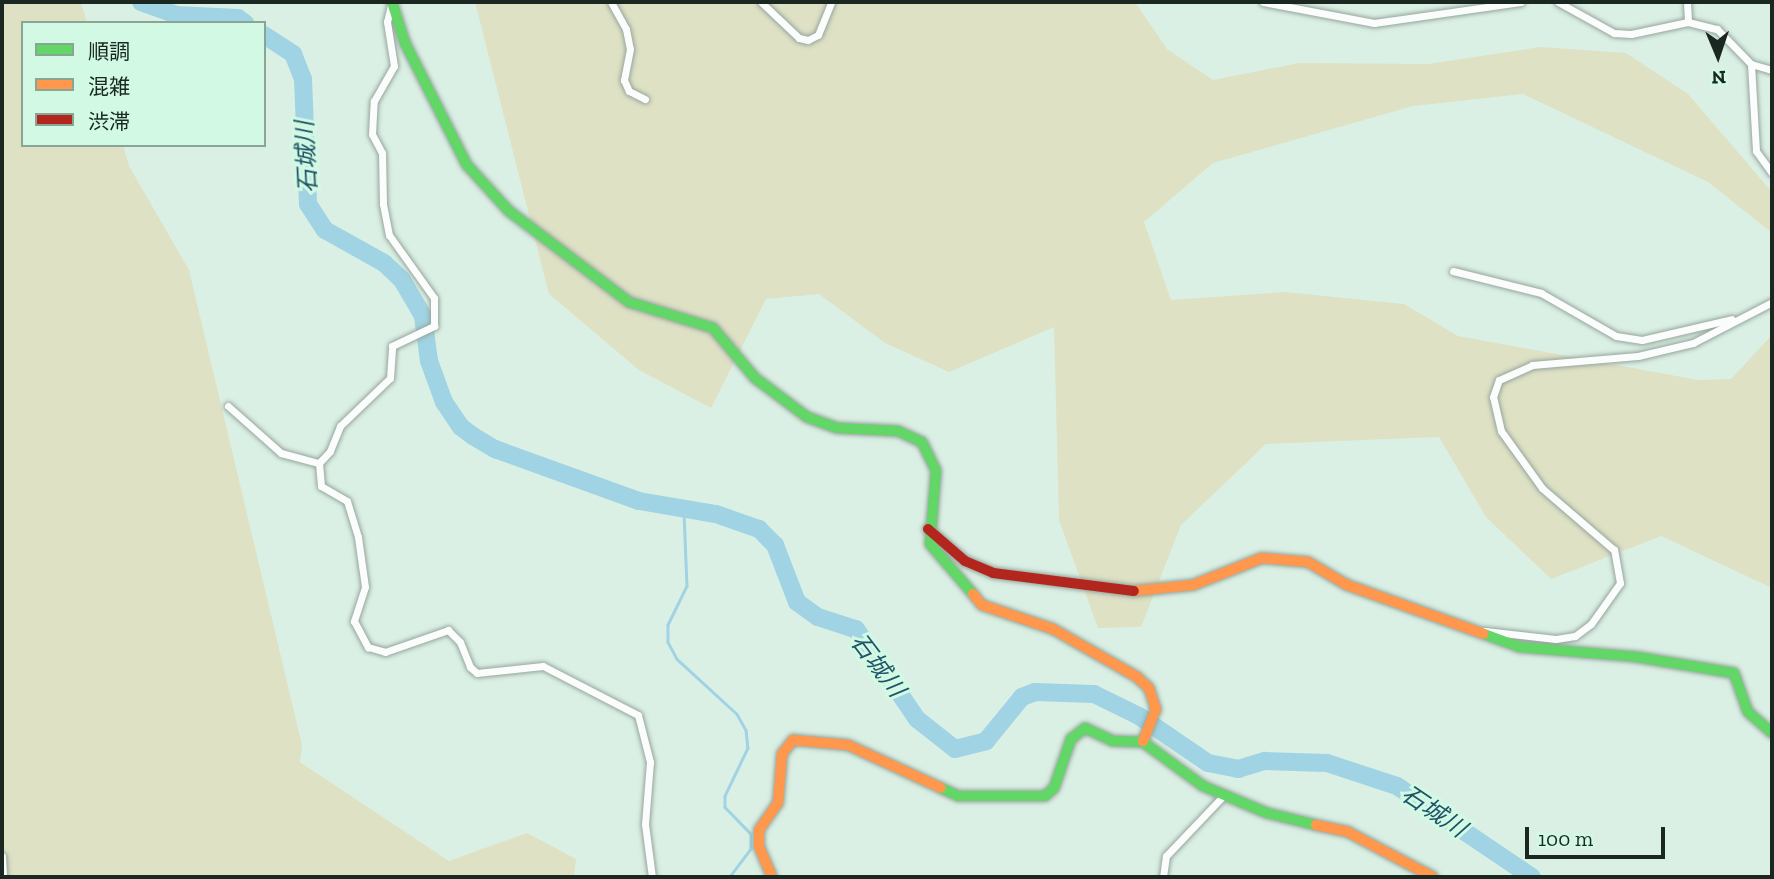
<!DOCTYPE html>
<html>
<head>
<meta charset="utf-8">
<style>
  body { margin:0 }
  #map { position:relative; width:1774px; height:879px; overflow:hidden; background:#dbf0e4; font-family:"Zilla Slab","Noto Sans JP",serif }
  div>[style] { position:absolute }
  .green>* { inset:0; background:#dee1c4 }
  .stream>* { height:2.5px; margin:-1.25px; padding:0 1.25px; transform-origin:1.25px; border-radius:1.25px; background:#a0d3e3 }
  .river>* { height:18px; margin:-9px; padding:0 9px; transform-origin:9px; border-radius:9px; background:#a0d3e3 }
  .roads { filter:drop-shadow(0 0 2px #96a69e) drop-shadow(0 0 2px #96a69e) }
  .street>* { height:7px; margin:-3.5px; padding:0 3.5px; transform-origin:3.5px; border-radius:3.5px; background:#fafdfb }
  .fast>* { height:10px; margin:-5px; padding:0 5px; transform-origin:5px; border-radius:5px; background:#63d668 }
  .slow>* { height:10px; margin:-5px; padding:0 5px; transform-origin:5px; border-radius:5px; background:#ff974d }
  .jam>* { height:10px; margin:-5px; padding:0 5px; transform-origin:5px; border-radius:5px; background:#b3261e }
  span { translate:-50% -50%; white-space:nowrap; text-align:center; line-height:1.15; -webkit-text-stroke:6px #d2f9e3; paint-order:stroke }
  .water-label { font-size:24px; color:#1f5367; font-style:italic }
  .frame { position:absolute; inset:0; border:4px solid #1a2821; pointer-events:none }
  .legend { position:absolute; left:21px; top:21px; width:245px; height:126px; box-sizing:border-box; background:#d2f9e3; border:2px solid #88a595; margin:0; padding:9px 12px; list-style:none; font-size:21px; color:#1a2821 }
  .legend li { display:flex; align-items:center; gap:14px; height:35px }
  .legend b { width:35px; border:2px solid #88a595 }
  .north { position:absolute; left:1683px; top:21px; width:70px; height:70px; -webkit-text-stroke:5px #d2f9e3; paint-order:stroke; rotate:178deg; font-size:19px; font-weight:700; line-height:28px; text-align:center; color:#1a2821 }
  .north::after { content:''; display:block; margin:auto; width:24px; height:32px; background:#1a2821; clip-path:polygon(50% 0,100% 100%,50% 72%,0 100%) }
  .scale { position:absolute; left:1525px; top:827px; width:140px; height:32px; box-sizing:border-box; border:4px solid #1a2821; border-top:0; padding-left:9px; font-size:21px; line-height:24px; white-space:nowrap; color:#1a2821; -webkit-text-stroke:5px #d2f9e3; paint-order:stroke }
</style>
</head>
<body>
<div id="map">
  <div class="green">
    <i style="clip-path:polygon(2px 2px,81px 2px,87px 23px,23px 23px,23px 145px,123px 145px,129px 166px,189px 270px,302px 745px,300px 762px,449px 861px,527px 833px,576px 859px,574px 877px,2px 877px)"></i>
    <i style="clip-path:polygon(475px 2px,1135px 2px,1167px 49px,1213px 80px,1299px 63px,1428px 64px,1541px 47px,1626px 53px,1688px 94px,1772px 192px,1772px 233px,1708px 182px,1523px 94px,1413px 106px,1213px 163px,1144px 222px,1171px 300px,1285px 292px,1404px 304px,1458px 336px,1698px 380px,1731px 379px,1772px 335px,1772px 588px,1661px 536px,1551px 579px,1486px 517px,1439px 437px,1266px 444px,1181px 525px,1141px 627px,1098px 628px,1059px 520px,1054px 327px,949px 372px,885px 343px,819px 294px,766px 299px,711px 408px,639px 370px,549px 294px)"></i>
  </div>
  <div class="stream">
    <i style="left:684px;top:512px;width:74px;rotate:87.7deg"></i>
    <i style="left:687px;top:586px;width:43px;rotate:116deg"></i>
    <i style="left:668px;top:625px;width:17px;rotate:90deg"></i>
    <i style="left:668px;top:642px;width:19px;rotate:62deg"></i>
    <i style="left:677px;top:659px;width:81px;rotate:42.5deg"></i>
    <i style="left:737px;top:714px;width:18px;rotate:61deg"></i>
    <i style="left:746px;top:730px;width:18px;rotate:84deg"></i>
    <i style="left:748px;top:748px;width:53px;rotate:115.6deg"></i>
    <i style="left:725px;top:796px;width:11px;rotate:90deg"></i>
    <i style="left:725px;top:807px;width:37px;rotate:46deg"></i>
    <i style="left:751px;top:834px;width:15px;rotate:90deg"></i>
    <i style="left:751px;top:849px;width:35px;rotate:127deg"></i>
  </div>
  <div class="river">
    <i style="left:141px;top:2px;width:37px;rotate:20deg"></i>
    <i style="left:176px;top:15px;width:62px;rotate:2.8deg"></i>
    <i style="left:238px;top:18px;width:9px;rotate:36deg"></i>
    <i style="left:264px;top:35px;width:35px;rotate:33deg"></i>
    <i style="left:293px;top:54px;width:27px;rotate:68deg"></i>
    <i style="left:303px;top:79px;width:125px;rotate:87.7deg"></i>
    <i style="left:308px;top:204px;width:31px;rotate:57deg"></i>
    <i style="left:325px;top:230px;width:68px;rotate:29.2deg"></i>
    <i style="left:384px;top:263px;width:25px;rotate:43deg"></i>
    <i style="left:402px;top:280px;width:42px;rotate:59.7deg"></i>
    <i style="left:423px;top:316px;width:45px;rotate:82.4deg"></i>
    <i style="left:429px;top:361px;width:44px;rotate:69.9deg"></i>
    <i style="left:444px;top:402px;width:30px;rotate:56deg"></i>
    <i style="left:461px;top:427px;width:15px;rotate:37deg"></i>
    <i style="left:473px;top:436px;width:26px;rotate:31deg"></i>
    <i style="left:495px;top:449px;width:153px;rotate:19.9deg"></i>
    <i style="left:639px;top:501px;width:78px;rotate:9.6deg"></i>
    <i style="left:716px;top:514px;width:46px;rotate:19.2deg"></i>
    <i style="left:759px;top:529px;width:23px;rotate:45deg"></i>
    <i style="left:775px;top:545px;width:61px;rotate:68.9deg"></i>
    <i style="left:797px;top:602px;width:26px;rotate:36deg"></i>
    <i style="left:818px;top:617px;width:40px;rotate:18deg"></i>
    <i style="left:856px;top:629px;width:109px;rotate:55.9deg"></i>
    <i style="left:917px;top:719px;width:48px;rotate:38.3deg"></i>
    <i style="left:955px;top:749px;width:32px;rotate:-14deg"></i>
    <i style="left:986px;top:741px;width:57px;rotate:-50.7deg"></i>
    <i style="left:1022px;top:697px;width:14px;rotate:-21deg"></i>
    <i style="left:1035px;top:692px;width:59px;rotate:1.9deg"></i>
    <i style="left:1094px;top:694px;width:50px;rotate:26.1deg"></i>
    <i style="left:1139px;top:716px;width:83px;rotate:34.3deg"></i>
    <i style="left:1208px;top:763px;width:31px;rotate:11deg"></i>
    <i style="left:1238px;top:769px;width:28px;rotate:-17deg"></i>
    <i style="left:1265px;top:761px;width:62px;rotate:1.8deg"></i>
    <i style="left:1327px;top:763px;width:74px;rotate:18.2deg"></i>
    <i style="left:1397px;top:786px;width:163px;rotate:34deg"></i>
  </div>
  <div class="roads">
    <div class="street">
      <i style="left:611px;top:2px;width:31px;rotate:61deg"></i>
      <i style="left:626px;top:29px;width:20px;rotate:79deg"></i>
      <i style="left:630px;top:49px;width:32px;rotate:101deg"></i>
      <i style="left:624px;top:80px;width:12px;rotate:66deg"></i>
      <i style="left:629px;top:91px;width:18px;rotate:27deg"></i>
      <i style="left:761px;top:2px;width:52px;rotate:43.5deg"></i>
      <i style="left:799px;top:38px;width:9px;rotate:13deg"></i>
      <i style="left:808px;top:40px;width:11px;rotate:-27deg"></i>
      <i style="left:818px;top:35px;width:35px;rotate:-68deg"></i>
      <i style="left:1263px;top:2px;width:113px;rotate:10.7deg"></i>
      <i style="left:1374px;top:23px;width:148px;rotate:-8.1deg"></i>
      <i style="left:1558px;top:2px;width:64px;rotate:29deg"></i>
      <i style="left:1614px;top:33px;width:17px;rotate:3deg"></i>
      <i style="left:1631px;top:34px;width:58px;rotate:-11.9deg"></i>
      <i style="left:1688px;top:22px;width:30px;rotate:14deg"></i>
      <i style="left:1717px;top:29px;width:49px;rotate:45.8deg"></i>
      <i style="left:1751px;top:64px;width:87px;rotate:86.7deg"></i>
      <i style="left:1756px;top:151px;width:27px;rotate:54deg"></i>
      <i style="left:1687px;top:2px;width:20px;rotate:87deg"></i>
      <i style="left:1751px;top:64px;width:22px;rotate:16deg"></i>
      <i style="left:1453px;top:271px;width:91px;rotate:14deg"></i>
      <i style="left:1541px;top:293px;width:86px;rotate:29.8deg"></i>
      <i style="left:1616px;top:336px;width:26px;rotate:9deg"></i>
      <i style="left:1642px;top:340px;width:92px;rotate:-13.1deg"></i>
      <i style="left:228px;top:406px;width:71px;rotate:41.6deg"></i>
      <i style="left:281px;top:453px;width:39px;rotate:15deg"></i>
      <i style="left:319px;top:463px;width:16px;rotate:-47deg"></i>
      <i style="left:330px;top:451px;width:27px;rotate:-68deg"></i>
      <i style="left:340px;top:426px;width:69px;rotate:-43.8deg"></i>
      <i style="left:390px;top:378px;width:32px;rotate:-86deg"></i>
      <i style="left:392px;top:346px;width:47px;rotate:-25.5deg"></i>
      <i style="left:434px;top:326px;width:28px;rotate:-90deg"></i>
      <i style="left:434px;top:298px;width:77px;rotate:-125.5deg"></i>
      <i style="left:389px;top:235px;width:32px;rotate:-101deg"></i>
      <i style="left:383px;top:204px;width:51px;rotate:-91.1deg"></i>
      <i style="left:382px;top:153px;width:21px;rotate:-118deg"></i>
      <i style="left:372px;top:134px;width:33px;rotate:-87deg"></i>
      <i style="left:374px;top:101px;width:40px;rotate:-60.3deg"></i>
      <i style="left:394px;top:66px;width:45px;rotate:-99deg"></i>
      <i style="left:387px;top:22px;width:17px;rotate:-77deg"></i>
      <i style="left:319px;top:463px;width:23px;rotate:85deg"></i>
      <i style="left:321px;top:486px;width:30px;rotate:30deg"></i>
      <i style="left:347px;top:501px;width:38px;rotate:73deg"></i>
      <i style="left:358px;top:537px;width:50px;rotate:82deg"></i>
      <i style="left:365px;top:587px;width:36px;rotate:108deg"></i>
      <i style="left:354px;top:621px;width:30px;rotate:62deg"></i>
      <i style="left:368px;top:647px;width:18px;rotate:16deg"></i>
      <i style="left:385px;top:652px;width:67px;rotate:-19.2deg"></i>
      <i style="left:448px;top:630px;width:17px;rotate:45deg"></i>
      <i style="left:460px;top:642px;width:27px;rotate:68deg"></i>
      <i style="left:470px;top:667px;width:9px;rotate:41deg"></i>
      <i style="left:477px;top:673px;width:66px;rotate:-6.1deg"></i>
      <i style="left:543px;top:666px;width:107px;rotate:27.3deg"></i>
      <i style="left:638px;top:715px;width:49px;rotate:75.7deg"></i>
      <i style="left:650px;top:762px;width:62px;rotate:94.6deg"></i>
      <i style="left:645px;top:824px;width:53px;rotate:82.5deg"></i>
      <i style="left:1485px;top:631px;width:71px;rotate:6.4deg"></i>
      <i style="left:1556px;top:639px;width:19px;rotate:-9deg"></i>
      <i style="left:1575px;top:636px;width:20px;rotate:-37deg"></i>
      <i style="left:1591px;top:624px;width:50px;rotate:-54.7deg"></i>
      <i style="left:1620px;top:583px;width:34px;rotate:-100deg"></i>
      <i style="left:1614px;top:550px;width:95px;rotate:-139.3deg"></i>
      <i style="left:1542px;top:488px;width:70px;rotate:-125.7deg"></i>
      <i style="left:1501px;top:431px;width:35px;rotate:-103deg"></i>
      <i style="left:1493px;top:397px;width:18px;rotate:-71deg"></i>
      <i style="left:1499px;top:380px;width:36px;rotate:-24deg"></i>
      <i style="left:1532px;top:365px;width:106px;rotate:-4.9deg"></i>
      <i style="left:1638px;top:356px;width:57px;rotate:-13.3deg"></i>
      <i style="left:1693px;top:343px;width:89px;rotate:-27.4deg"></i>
      <i style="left:2px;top:856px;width:21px;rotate:87deg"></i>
      <i style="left:1163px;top:877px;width:21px;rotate:-82deg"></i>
      <i style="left:1166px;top:856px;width:84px;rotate:-46.4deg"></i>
    </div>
    <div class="fast">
      <i style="left:392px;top:2px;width:43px;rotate:72.4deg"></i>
      <i style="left:405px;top:43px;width:137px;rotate:63.1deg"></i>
      <i style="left:467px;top:165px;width:62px;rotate:47.6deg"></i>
      <i style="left:509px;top:211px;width:151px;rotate:37.2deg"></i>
      <i style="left:629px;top:302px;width:88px;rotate:17.2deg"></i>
      <i style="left:713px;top:328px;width:65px;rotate:50deg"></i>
      <i style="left:755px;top:378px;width:65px;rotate:36.9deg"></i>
      <i style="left:807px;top:417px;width:32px;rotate:20deg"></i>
      <i style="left:837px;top:428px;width:61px;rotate:2.8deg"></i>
      <i style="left:898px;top:431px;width:26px;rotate:25deg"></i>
      <i style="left:922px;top:442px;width:32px;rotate:64deg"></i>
      <i style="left:936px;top:471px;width:73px;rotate:94.7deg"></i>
      <i style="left:930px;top:544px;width:66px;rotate:49.3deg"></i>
      <i style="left:1484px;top:634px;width:37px;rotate:20deg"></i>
      <i style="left:1519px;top:647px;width:118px;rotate:4.8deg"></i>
      <i style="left:1637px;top:657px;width:98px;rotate:9.4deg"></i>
      <i style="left:1734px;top:673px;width:41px;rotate:70.3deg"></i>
      <i style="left:1748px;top:712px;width:32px;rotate:41deg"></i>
      <i style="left:941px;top:788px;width:19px;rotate:25deg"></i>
      <i style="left:958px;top:796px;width:87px"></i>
      <i style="left:1045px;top:796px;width:12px;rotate:-42deg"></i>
      <i style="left:1054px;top:788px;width:52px;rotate:-70.9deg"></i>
      <i style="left:1071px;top:739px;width:18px;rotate:-38deg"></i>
      <i style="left:1085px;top:728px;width:31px;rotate:25deg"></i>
      <i style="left:1113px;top:741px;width:30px;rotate:2deg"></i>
      <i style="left:1143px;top:742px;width:74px;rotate:36.3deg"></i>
      <i style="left:1203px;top:786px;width:69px;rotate:22.9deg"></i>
      <i style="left:1267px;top:813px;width:50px;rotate:13.8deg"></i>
    </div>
    <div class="slow">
      <i style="left:1134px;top:591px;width:59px;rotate:-5.8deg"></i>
      <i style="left:1193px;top:585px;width:74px;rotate:-21.4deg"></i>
      <i style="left:1262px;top:558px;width:46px;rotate:5deg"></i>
      <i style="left:1308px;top:562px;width:45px;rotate:30.5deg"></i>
      <i style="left:1347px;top:585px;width:145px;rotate:19.7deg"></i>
      <i style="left:973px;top:594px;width:14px;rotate:51deg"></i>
      <i style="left:982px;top:605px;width:75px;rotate:18.7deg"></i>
      <i style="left:1053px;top:629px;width:97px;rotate:29.7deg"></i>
      <i style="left:1137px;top:677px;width:16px;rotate:43deg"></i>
      <i style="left:1149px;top:688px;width:22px;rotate:72deg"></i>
      <i style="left:1156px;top:709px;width:35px;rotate:112deg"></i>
      <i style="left:1316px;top:825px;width:33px;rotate:12deg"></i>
      <i style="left:1348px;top:832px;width:96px;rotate:27.9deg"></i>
      <i style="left:772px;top:877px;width:34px;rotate:-113deg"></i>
      <i style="left:759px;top:846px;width:16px;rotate:-90deg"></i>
      <i style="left:759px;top:830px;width:33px;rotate:-55deg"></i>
      <i style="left:778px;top:803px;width:49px;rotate:-85.3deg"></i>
      <i style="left:782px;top:754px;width:18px;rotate:-52deg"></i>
      <i style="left:793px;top:740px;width:55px;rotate:5.2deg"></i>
      <i style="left:848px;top:745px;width:102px;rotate:24.8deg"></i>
    </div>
    <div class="jam">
      <i style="left:928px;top:529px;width:49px;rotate:40.9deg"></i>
      <i style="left:965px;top:561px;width:30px;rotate:23deg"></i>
      <i style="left:993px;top:573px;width:142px;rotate:7.3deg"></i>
    </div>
  </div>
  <div class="water-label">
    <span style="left:306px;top:157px;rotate:-93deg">石城川</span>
    <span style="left:878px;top:665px;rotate:53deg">石城川</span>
    <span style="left:1434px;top:811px;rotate:34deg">石城川</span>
  </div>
  <div class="frame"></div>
  <ul class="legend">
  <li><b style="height:9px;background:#63d668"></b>順調</li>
  <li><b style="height:9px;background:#ff974d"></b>混雑</li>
  <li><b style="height:9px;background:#b3261e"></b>渋滞</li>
  </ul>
  <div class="north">N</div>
  <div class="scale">100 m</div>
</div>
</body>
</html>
